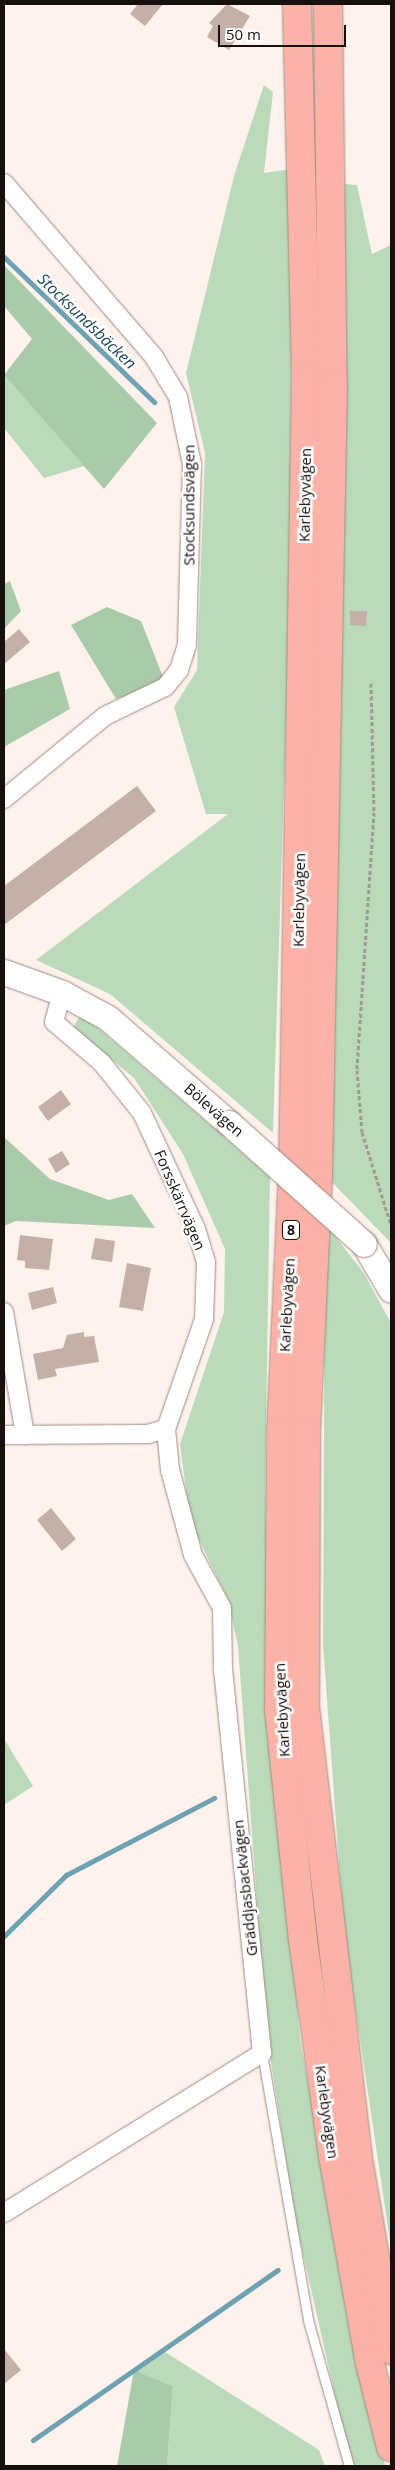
<!DOCTYPE html>
<html>
<head>
<meta charset="utf-8">
<style>
  body { margin:0 }
  #map { position:relative; width:395px; height:2470px; overflow:hidden; background:#fff2ec; font-family:"Open Sans",sans-serif }
  div>[style] { position:absolute }
  .green>* { inset:0; background:#badaba }
  .forest>* { inset:0; background:#a9cba9 }
  .stream>* { height:5px; margin:-2.5px; padding:0 2.5px; transform-origin:2.5px; border-radius:2.5px; background:#6ea2b2 }
  .building>* { inset:0; background:#c4b0a6 }
  .path>* { height:3px; margin-top:-1.5px; transform-origin:0; background:repeating-linear-gradient(90deg,#a29893 0 4px,transparent 0 6.5px) }
  .roads { filter:drop-shadow(0 0 1px #9e8b81) drop-shadow(0 0 1px #9e8b81) }
  .service>* { height:9px; margin:-4.5px; padding:0 4.5px; transform-origin:4.5px; border-radius:4.5px; background:#fff }
  .minor>* { height:18px; margin:-9px; padding:0 9px; transform-origin:9px; border-radius:9px; background:#fff }
  .secondary>* { height:25px; margin:-12.5px; padding:0 12.5px; transform-origin:12.5px; border-radius:12.5px; background:#fff }
  .trunk>* { height:28px; margin:-14px; padding:0 14px; transform-origin:14px; border-radius:14px; background:#fcb2a7 }
  .bridges { filter:drop-shadow(0 0 1px #9e8b81) drop-shadow(0 0 1px #9e8b81) }
  .secondary-bridge>* { height:25px; margin:-12.5px; padding:0 12.5px; transform-origin:12.5px; border-radius:12.5px; background:#fff }
  span { translate:-50% -50%; white-space:nowrap; text-align:center; line-height:1.15; -webkit-text-stroke:5px #fff; paint-order:stroke }
  .shield-label span { padding:1px 4px; background:#fff; border:1px solid; border-radius:4px; -webkit-text-stroke-width:0 }
  .shield-label { font-size:14px; color:#17100c; font-weight:700 }
  .street-label { font-size:15px; color:#17100c }
  .water-label { font-size:16px; color:#1c4a57; font-style:italic }
  .frame { position:absolute; inset:0; border:5px solid #17100c; pointer-events:none }
  .scale { position:absolute; left:218px; top:25px; width:128px; height:22px; box-sizing:border-box; border:2px solid #17100c; border-top:0; padding-left:6px; font-size:15px; line-height:18px; white-space:nowrap; color:#17100c; -webkit-text-stroke:4px #fff; paint-order:stroke }
</style>
</head>
<body>
<div id="map">
  <div class="green">
    <i style="clip-path:polygon(264px 85px,273px 92px,264px 173px,292px 169px,290px 595px,273px 1133px,110px 994px,36px 960px,228px 814px,206px 814px,174px 707px,197px 670px,205px 453px,186px 373px,234px 176px)"></i>
    <i style="clip-path:polygon(345px 184px,357px 185px,372px 254px,391px 245px,391px 1243px,327px 1177px,340px 742px)"></i>
    <i style="clip-path:polygon(4px 375px,84px 466px,44px 478px,4px 428px)"></i>
    <i style="clip-path:polygon(79px 1017px,90px 1021px,270px 1177px,265px 1487px,271px 1731px,300px 2038px,353px 2333px,385px 2466px,351px 2466px,295px 2218px,267px 2036px,238px 1646px,228px 1600px,190px 1521px,180px 1444px,224px 1312px,225px 1249px,183px 1154px,134px 1078px,73px 1028px)"></i>
    <i style="clip-path:polygon(325px 1223px,363px 1272px,391px 1323px,391px 2248px,344px 1931px,323px 1644px)"></i>
    <i style="clip-path:polygon(4px 1739px,33px 1786px,4px 1805px)"></i>
    <i style="clip-path:polygon(162px 2350px,319px 2450px,325px 2466px,167px 2466px,173px 2386px,134px 2370px)"></i>
  </div>
  <div class="forest">
    <i style="clip-path:polygon(4px 265px,157px 423px,104px 489px,4px 375px,32px 339px,4px 306px)"></i>
    <i style="clip-path:polygon(10px 581px,21px 611px,4px 629px,4px 584px)"></i>
    <i style="clip-path:polygon(107px 607px,141px 621px,165px 682px,116px 699px,71px 625px)"></i>
    <i style="clip-path:polygon(59px 671px,70px 709px,4px 747px,4px 690px)"></i>
    <i style="clip-path:polygon(4px 1137px,50px 1179px,109px 1200px,132px 1194px,155px 1228px,16px 1221px,4px 1226px)"></i>
    <i style="clip-path:polygon(134px 2370px,173px 2386px,167px 2466px,117px 2466px)"></i>
  </div>
  <div class="stream">
    <i style="left:4px;top:257px;width:209px;rotate:44deg"></i>
    <i style="left:4px;top:1936px;width:87px;rotate:-44.5deg"></i>
    <i style="left:66px;top:1875px;width:167px;rotate:-27.5deg"></i>
    <i style="left:33px;top:2440px;width:298px;rotate:-34.8deg"></i>
  </div>
  <div class="building">
    <i style="clip-path:polygon(138px 4px,163px 4px,145px 26px,130px 14px)"></i>
    <i style="clip-path:polygon(227px 4px,250px 16px,229px 50px,207px 37px,213px 26px,209px 23px)"></i>
    <i style="clip-path:polygon(350px 611px,367px 611px,366px 626px,350px 625px)"></i>
    <i style="clip-path:polygon(19px 629px,30px 642px,4px 664px,4px 642px)"></i>
    <i style="clip-path:polygon(137px 786px,156px 811px,4px 925px,4px 886px)"></i>
    <i style="clip-path:polygon(61px 1090px,71px 1104px,48px 1121px,38px 1107px)"></i>
    <i style="clip-path:polygon(62px 1151px,70px 1164px,56px 1173px,48px 1159px)"></i>
    <i style="clip-path:polygon(20px 1235px,53px 1239px,49px 1270px,25px 1268px,25px 1261px,17px 1260px)"></i>
    <i style="clip-path:polygon(95px 1238px,115px 1241px,112px 1262px,91px 1259px)"></i>
    <i style="clip-path:polygon(127px 1263px,151px 1268px,143px 1311px,119px 1307px)"></i>
    <i style="clip-path:polygon(53px 1287px,57px 1303px,32px 1310px,28px 1293px)"></i>
    <i style="clip-path:polygon(84px 1332px,84px 1337px,94px 1336px,99px 1362px,55px 1369px,57px 1376px,38px 1380px,33px 1354px,63px 1348px,67px 1335px)"></i>
    <i style="clip-path:polygon(51px 1508px,76px 1539px,62px 1551px,37px 1520px)"></i>
    <i style="clip-path:polygon(4px 2349px,21px 2370px,4px 2384px)"></i>
  </div>
  <div class="path">
    <i style="left:371px;top:683px;width:129px;rotate:88.7deg"></i>
    <i style="left:374px;top:812px;width:259px;rotate:93.8deg"></i>
    <i style="left:357px;top:1070px;width:62px;rotate:85.4deg"></i>
    <i style="left:362px;top:1132px;width:97px;rotate:72.7deg"></i>
  </div>
  <div class="roads">
    <div class="service">
      <i style="left:262px;top:2053px;width:271px;rotate:80.2deg"></i>
      <i style="left:308px;top:2320px;width:152px;rotate:74.3deg"></i>
    </div>
    <div class="minor">
      <i style="left:4px;top:183px;width:230px;rotate:49.2deg"></i>
      <i style="left:154px;top:357px;width:47px;rotate:59deg"></i>
      <i style="left:178px;top:397px;width:68px;rotate:78.2deg"></i>
      <i style="left:192px;top:464px;width:181px;rotate:91.6deg"></i>
      <i style="left:187px;top:645px;width:26px;rotate:108deg"></i>
      <i style="left:179px;top:670px;width:22px;rotate:129deg"></i>
      <i style="left:165px;top:687px;width:67px;rotate:154.2deg"></i>
      <i style="left:105px;top:716px;width:131px;rotate:140.6deg"></i>
      <i style="left:4px;top:1312px;width:125px;rotate:80.3deg"></i>
      <i style="left:4px;top:1435px;width:144px;rotate:-0.4deg"></i>
      <i style="left:148px;top:1434px;width:19px;rotate:-16deg"></i>
      <i style="left:166px;top:1429px;width:116px;rotate:-70.9deg"></i>
      <i style="left:204px;top:1319px;width:57px;rotate:-88deg"></i>
      <i style="left:206px;top:1262px;width:34px;rotate:-107deg"></i>
      <i style="left:196px;top:1229px;width:128px;rotate:-115deg"></i>
      <i style="left:142px;top:1113px;width:64px;rotate:-128.7deg"></i>
      <i style="left:102px;top:1063px;width:63px;rotate:-139.5deg"></i>
      <i style="left:54px;top:1022px;width:30px;rotate:-75deg"></i>
      <i style="left:4px;top:2213px;width:304px;rotate:-31.8deg"></i>
      <i style="left:262px;top:2053px;width:383px;rotate:-95.8deg"></i>
      <i style="left:223px;top:1672px;width:64px;rotate:-90.9deg"></i>
      <i style="left:222px;top:1608px;width:60px;rotate:-118.7deg"></i>
      <i style="left:193px;top:1555px;width:88px;rotate:-105.1deg"></i>
      <i style="left:170px;top:1470px;width:41px;rotate:-95.6deg"></i>
    </div>
    <div class="secondary">
      <i style="left:4px;top:972px;width:62px;rotate:19.9deg"></i>
      <i style="left:62px;top:993px;width:52px;rotate:28.5deg"></i>
      <i style="left:108px;top:1018px;width:160px;rotate:41deg"></i>
      <i style="left:364px;top:1244px;width:53px;rotate:59.6deg"></i>
    </div>
    <div class="trunk">
      <i style="left:297px;top:4px;width:377px;rotate:88.6deg"></i>
      <i style="left:306px;top:381px;width:790px;rotate:90.94deg"></i>
      <i style="left:293px;top:1171px;width:261px;rotate:92.6deg"></i>
      <i style="left:281px;top:1432px;width:277px;rotate:90.4deg"></i>
      <i style="left:279px;top:1709px;width:232px;rotate:84.1deg"></i>
      <i style="left:303px;top:1940px;width:218px;rotate:82.1deg"></i>
      <i style="left:333px;top:2156px;width:206px;rotate:79.9deg"></i>
      <i style="left:369px;top:2359px;width:91px;rotate:76deg"></i>
      <i style="left:328px;top:4px;width:382px;rotate:89.3deg"></i>
      <i style="left:333px;top:386px;width:790px;rotate:91.09deg"></i>
      <i style="left:318px;top:1176px;width:256px;rotate:92.7deg"></i>
      <i style="left:306px;top:1432px;width:275px;rotate:90.2deg"></i>
      <i style="left:305px;top:1707px;width:449px;rotate:83.3deg"></i>
      <i style="left:357px;top:2153px;width:200px;rotate:80.2deg"></i>
    </div>
  </div>
  <div class="bridges">
    <div class="secondary-bridge">
      <i style="left:229px;top:1123px;width:181px;rotate:41.9deg"></i>
    </div>
  </div>
  <div class="shield-label">
    <span style="left:291px;top:1230px">8</span>
  </div>
  <div class="street-label">
    <span style="left:305px;top:495px;rotate:-89deg">Karlebyvägen</span>
    <span style="left:189px;top:505px;rotate:-90deg">Stocksundsvägen</span>
    <span style="left:299px;top:900px;rotate:-89deg">Karlebyvägen</span>
    <span style="left:214px;top:1110px;rotate:41deg">Bölevägen</span>
    <span style="left:180px;top:1200px;rotate:67deg">Forsskärrvägen</span>
    <span style="left:287px;top:1305px;rotate:-87deg">Karlebyvägen</span>
    <span style="left:282px;top:1710px;rotate:-93deg">Karlebyvägen</span>
    <span style="left:245px;top:1888px;rotate:-96deg">Gräddjasbackvägen</span>
    <span style="left:327px;top:2112px;rotate:82deg">Karlebyvägen</span>
  </div>
  <div class="water-label">
    <span style="left:87px;top:321px;rotate:44deg">Stocksundsbäcken</span>
  </div>
  <div class="frame"></div>
  <div class="scale">50 m</div>
</div>
</body>
</html>
